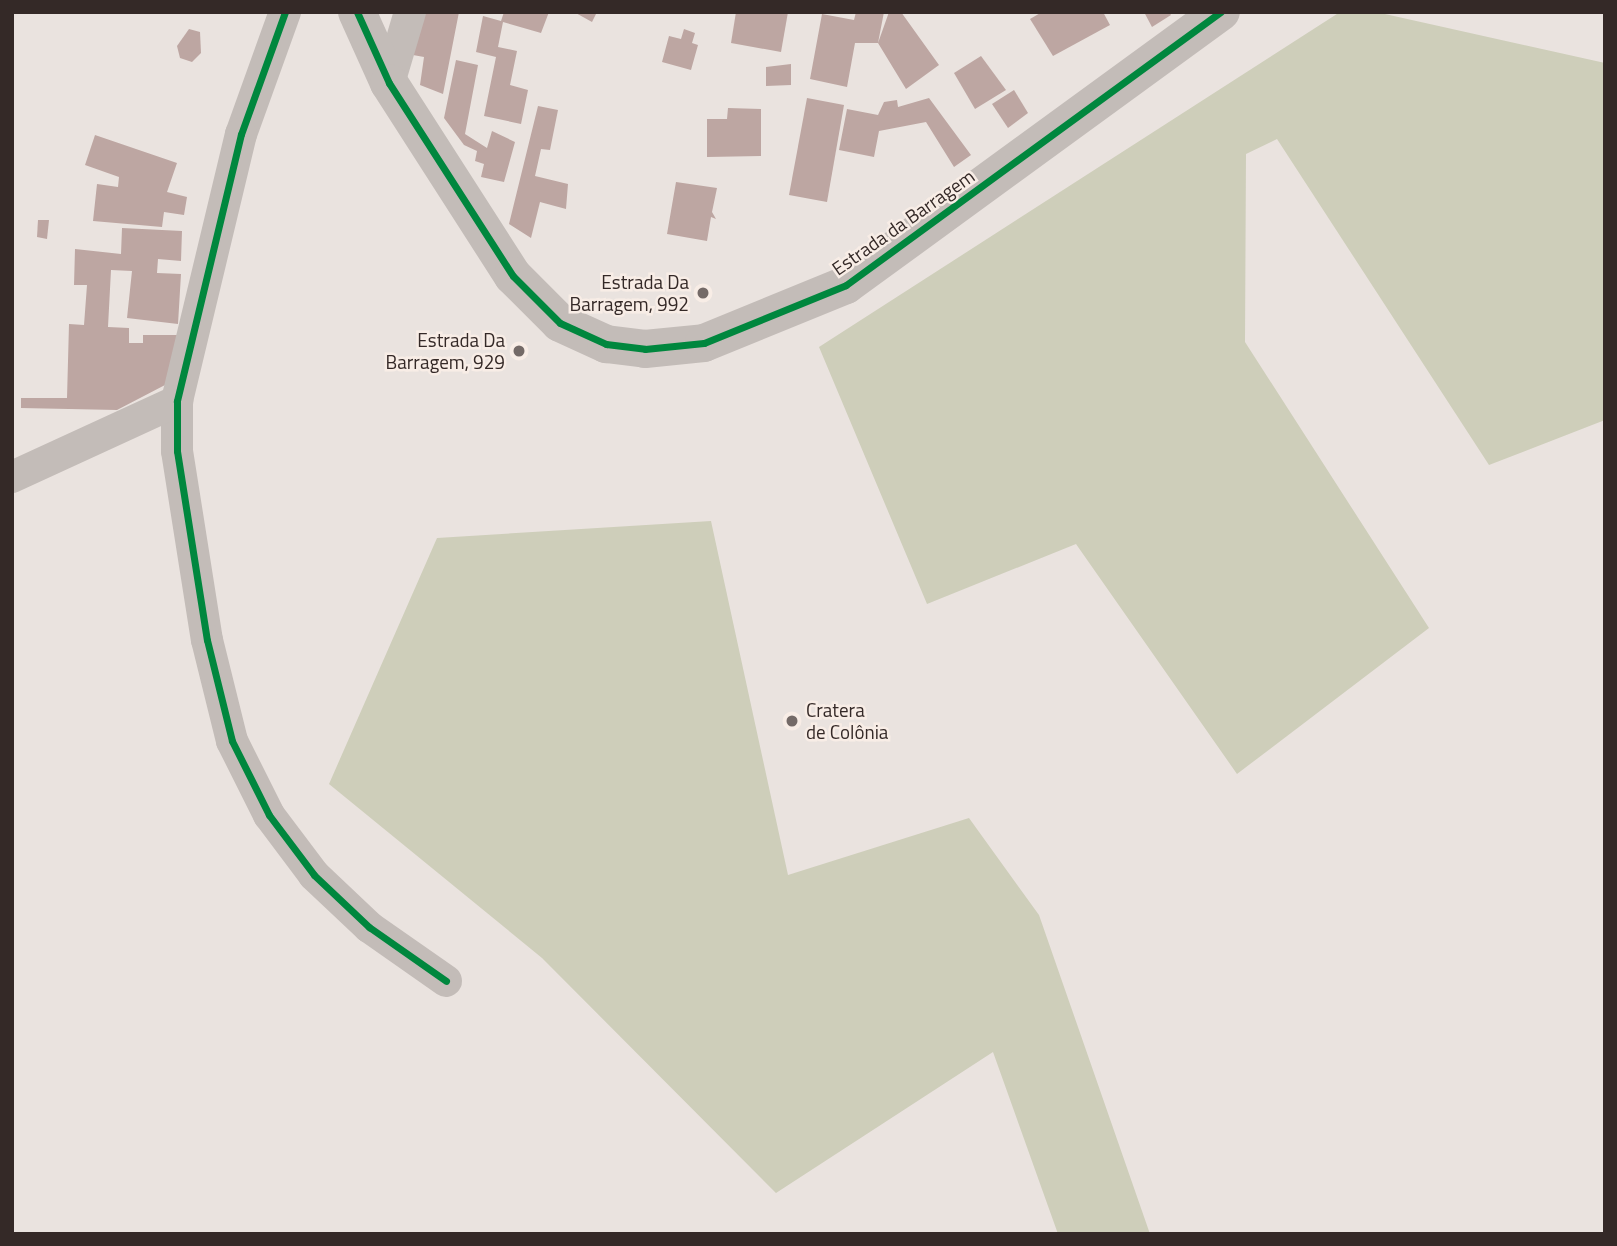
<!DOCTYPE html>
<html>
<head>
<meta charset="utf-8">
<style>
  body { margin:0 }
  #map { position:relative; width:1617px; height:1246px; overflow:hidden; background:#eae3df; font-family:"Titillium Web",sans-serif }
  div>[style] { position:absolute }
  .green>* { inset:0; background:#ceceba }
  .building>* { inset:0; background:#bda6a2 }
  .minor>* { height:32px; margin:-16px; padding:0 16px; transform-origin:16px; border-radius:16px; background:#c3bcb8 }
  .tertiary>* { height:38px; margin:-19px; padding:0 19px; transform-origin:19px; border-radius:19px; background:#c3bcb8 }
  .cycleway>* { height:7px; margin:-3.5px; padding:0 3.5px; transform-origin:3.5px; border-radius:3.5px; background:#00873e }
  .dots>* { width:19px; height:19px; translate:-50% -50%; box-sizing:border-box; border:4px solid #f8ede6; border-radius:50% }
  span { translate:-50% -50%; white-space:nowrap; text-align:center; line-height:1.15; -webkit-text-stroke:5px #f8ede6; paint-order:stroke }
  .street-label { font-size:19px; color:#342927 }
  .poi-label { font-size:19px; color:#342927 }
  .right { translate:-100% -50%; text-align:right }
  .left { translate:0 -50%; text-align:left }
  .frame { position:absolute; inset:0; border:14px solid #342927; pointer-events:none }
</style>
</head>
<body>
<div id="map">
  <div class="green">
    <i style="clip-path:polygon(1340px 12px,1376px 12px,1605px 63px,1605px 420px,1489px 465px,1277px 139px,1246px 154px,1245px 342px,1429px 628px,1237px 774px,1076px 544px,927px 604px,819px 347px)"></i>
    <i style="clip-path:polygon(711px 521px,788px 875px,969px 818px,1039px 915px,1150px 1234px,1058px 1234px,993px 1052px,776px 1193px,542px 958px,329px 784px,437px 538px)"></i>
  </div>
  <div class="building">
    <i style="clip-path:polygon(419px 12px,459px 12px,443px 94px,420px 85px,424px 57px,413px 55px)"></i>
    <i style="clip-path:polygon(504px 12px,549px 12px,541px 33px,503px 22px,498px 47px,517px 51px,510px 85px,528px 90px,521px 124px,484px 116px,496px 57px,476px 52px,483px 16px,501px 21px)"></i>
    <i style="clip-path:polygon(574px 12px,597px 12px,592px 22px)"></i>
    <i style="clip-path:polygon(736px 12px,788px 12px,781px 52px,731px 43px)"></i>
    <i style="clip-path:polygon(856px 12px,884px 12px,878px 43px,889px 12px,901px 12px,939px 65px,906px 89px,878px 43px,855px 43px,847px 87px,810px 79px,822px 14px,854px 20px)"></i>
    <i style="clip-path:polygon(1042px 12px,1103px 12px,1110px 25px,1053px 56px,1030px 19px)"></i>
    <i style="clip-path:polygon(1144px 12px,1169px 12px,1171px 15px,1152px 27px)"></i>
    <i style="clip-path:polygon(189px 29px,200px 32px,201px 53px,192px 62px,180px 58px,177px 46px)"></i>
    <i style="clip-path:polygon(684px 29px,695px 33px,692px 43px,698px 45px,691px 70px,662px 62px,669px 36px,681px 39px)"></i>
    <i style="clip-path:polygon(981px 56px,1006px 90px,975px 109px,954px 73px)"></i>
    <i style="clip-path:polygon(456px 60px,478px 65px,465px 134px,487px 148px,492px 131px,515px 142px,504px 182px,481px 177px,484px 164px,475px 161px,477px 151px,464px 145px,444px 118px)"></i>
    <i style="clip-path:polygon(791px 64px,791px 85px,766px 86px,766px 67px)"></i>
    <i style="clip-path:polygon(1014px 90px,1028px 113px,1008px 128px,992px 104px)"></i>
    <i style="clip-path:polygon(807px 98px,844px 105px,827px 202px,789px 195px)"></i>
    <i style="clip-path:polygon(929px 98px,971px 155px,954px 167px,926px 122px,879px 131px,874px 157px,839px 150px,847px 109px,878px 115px,884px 102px,897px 100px,898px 107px)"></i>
    <i style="clip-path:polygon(538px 106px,558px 110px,550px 150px,541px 149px,535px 176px,568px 184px,566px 209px,540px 202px,531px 238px,509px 224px)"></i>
    <i style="clip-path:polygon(728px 108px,761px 109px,761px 156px,707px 157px,707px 119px,727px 119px)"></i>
    <i style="clip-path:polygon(95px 135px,177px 163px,167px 192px,187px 197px,184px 215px,164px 212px,162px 227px,93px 221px,97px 184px,118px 187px,119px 177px,85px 165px)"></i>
    <i style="clip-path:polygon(676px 182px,717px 188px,712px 212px,716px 219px,711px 217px,707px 241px,667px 234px)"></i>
    <i style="clip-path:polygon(38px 220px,49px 220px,47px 239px,37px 237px)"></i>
    <i style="clip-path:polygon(122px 228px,182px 231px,181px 261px,158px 259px,157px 273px,181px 274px,178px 324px,127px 318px,132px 271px,111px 270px,108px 327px,129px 328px,129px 343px,143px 343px,143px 335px,181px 335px,165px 385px,117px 410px,21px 408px,21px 398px,67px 398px,69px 324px,84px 325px,87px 285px,74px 285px,75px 249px,121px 254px)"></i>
  </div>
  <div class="minor">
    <i style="left:285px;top:12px;width:130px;rotate:109.8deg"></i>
    <i style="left:241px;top:134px;width:275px;rotate:103.5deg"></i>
    <i style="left:177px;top:401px;width:50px;rotate:90deg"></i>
    <i style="left:177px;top:451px;width:191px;rotate:81deg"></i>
    <i style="left:207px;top:640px;width:104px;rotate:76.1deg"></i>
    <i style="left:232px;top:741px;width:83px;rotate:63.4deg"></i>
    <i style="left:269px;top:815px;width:75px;rotate:53.1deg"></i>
    <i style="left:314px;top:875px;width:76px;rotate:43.4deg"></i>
    <i style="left:369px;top:927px;width:94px;rotate:35deg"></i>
    <i style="left:389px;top:83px;width:74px;rotate:-73.5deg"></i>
    <i style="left:12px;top:477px;width:182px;rotate:-24.7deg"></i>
  </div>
  <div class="tertiary">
    <i style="left:357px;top:12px;width:78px;rotate:65.7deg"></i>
    <i style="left:389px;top:83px;width:229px;rotate:57.3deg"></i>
    <i style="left:513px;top:276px;width:66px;rotate:45deg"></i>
    <i style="left:560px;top:323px;width:51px;rotate:24.5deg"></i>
    <i style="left:606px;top:344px;width:39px;rotate:7deg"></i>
    <i style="left:645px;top:349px;width:59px;rotate:-5.8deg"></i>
    <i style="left:704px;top:343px;width:153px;rotate:-22.2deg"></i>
    <i style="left:846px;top:285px;width:464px;rotate:-36.1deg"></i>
  </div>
  <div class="cycleway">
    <i style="left:285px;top:12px;width:130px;rotate:109.8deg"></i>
    <i style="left:241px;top:134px;width:275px;rotate:103.5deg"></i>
    <i style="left:177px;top:401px;width:50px;rotate:90deg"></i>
    <i style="left:177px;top:451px;width:191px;rotate:81deg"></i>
    <i style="left:207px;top:640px;width:104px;rotate:76.1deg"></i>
    <i style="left:232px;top:741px;width:83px;rotate:63.4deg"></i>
    <i style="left:269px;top:815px;width:75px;rotate:53.1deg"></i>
    <i style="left:314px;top:875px;width:76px;rotate:43.4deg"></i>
    <i style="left:369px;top:927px;width:94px;rotate:35deg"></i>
    <i style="left:357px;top:12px;width:78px;rotate:65.7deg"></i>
    <i style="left:389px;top:83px;width:229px;rotate:57.3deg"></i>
    <i style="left:513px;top:276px;width:66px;rotate:45deg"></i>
    <i style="left:560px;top:323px;width:51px;rotate:24.5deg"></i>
    <i style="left:606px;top:344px;width:39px;rotate:7deg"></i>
    <i style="left:645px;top:349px;width:59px;rotate:-5.8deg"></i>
    <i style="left:704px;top:343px;width:153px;rotate:-22.2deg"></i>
    <i style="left:846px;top:285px;width:464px;rotate:-36.1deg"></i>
  </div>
  <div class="dots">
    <i style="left:703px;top:293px;background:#746a67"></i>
    <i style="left:519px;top:351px;background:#746a67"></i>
    <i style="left:792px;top:721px;background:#746a67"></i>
  </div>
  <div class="street-label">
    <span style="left:903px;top:222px;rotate:-35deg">Estrada da Barragem</span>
  </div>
  <div class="poi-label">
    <span class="right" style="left:689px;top:293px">Estrada Da<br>Barragem, 992</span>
    <span class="right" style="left:505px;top:351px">Estrada Da<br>Barragem, 929</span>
    <span class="left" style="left:806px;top:721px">Cratera<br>de Colônia</span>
  </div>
  <div class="frame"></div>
</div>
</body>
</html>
